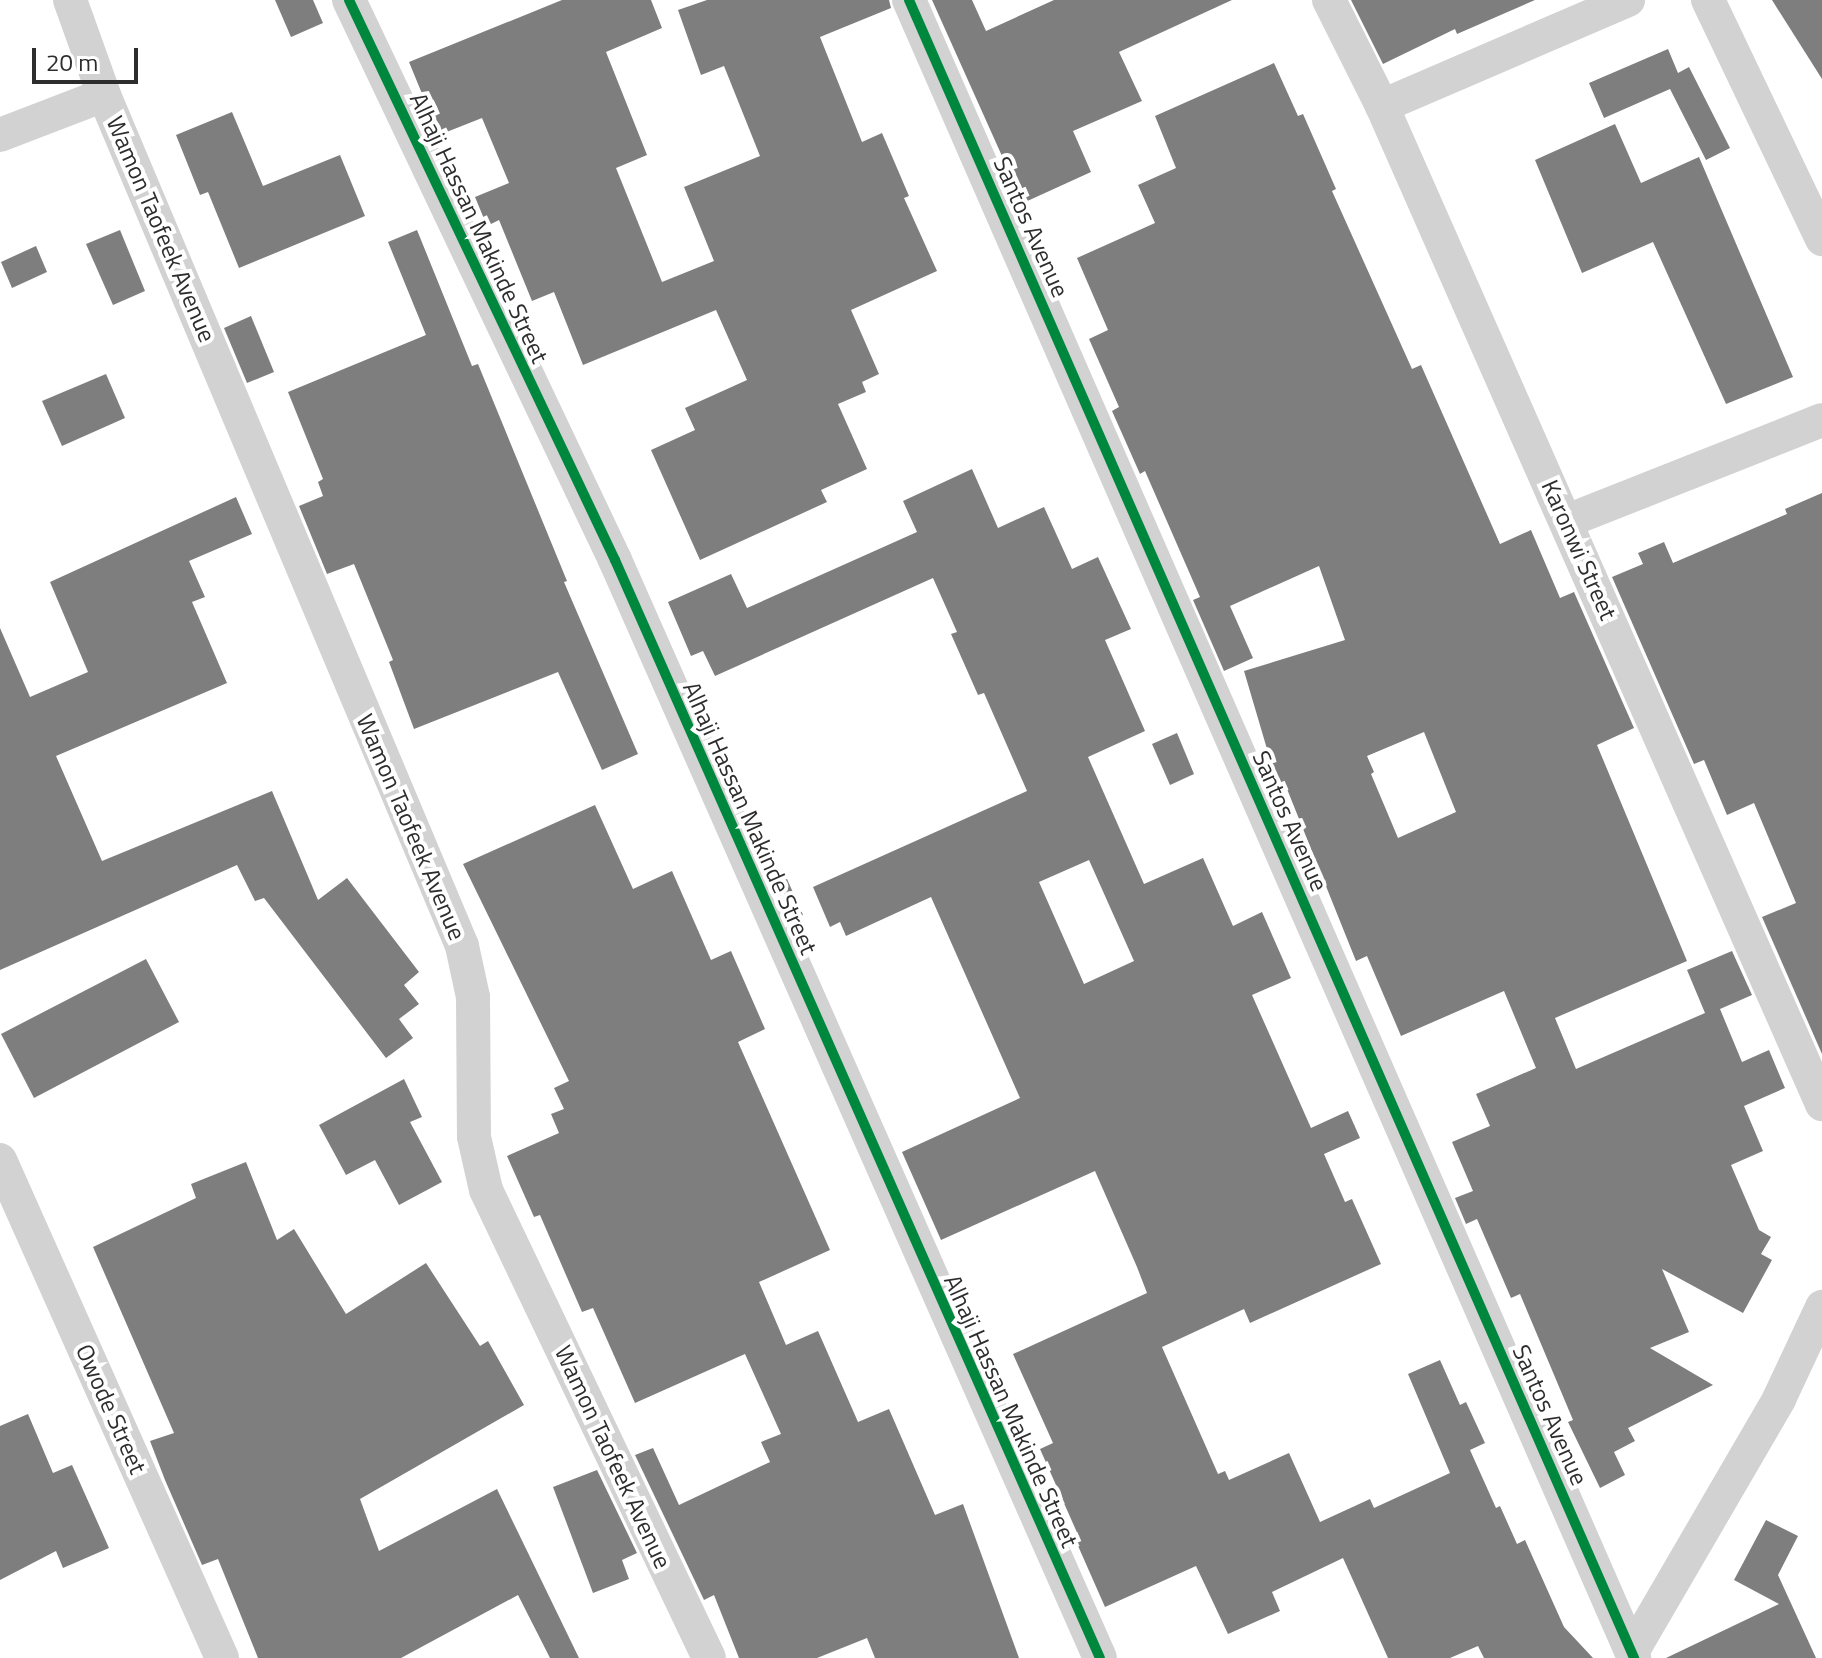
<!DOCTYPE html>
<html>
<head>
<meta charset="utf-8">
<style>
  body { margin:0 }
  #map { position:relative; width:1822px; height:1658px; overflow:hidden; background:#fff; font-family:"Titillium Web",sans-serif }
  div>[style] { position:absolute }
  .building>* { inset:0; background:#7e7e7e }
  .minor>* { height:34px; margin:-17px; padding:0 17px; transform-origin:17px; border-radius:17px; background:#d2d2d2 }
  .cycleway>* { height:10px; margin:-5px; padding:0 5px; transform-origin:5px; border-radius:5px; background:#00873e }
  span { translate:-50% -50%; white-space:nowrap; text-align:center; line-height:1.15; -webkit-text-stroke:8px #fff; paint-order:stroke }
  .street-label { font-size:24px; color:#2d2d2d }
  .scale { position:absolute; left:32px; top:48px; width:106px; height:36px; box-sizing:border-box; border:4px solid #2d2d2d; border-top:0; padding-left:10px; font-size:24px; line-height:28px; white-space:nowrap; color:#2d2d2d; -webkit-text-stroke:6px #fff; paint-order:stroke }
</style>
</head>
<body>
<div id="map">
  <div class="building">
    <i style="clip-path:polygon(275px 0,313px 0,323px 23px,291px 37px)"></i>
    <i style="clip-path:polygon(562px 0,651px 0,662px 28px,606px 52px,647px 155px,616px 168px,662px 282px,714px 261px,684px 187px,760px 156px,724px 66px,701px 75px,678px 10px,707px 0,889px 0,891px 8px,820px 37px,862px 142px,882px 133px,909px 196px,904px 198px,937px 271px,851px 310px,879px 374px,862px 382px,866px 392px,838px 404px,867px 469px,821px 490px,827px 502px,700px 560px,651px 450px,695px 430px,685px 408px,747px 380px,716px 310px,583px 365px,554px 292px,532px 301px,499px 220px,487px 226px,475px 197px,509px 183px,482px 118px,439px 135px,409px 62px)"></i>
    <i style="clip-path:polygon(932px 0,972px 0,986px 31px,1054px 0,1232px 0,1119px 52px,1142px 101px,1073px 131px,1091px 172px,1023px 203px)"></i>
    <i style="clip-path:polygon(1351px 0,1535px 0,1457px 34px,1455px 29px,1383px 64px)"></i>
    <i style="clip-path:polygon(1772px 0,1822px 0,1822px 79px)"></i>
    <i style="clip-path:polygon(1668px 49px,1678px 73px,1689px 67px,1730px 148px,1706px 160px,1670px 89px,1604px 118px,1589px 83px)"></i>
    <i style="clip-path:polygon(evenodd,1274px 63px,1298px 116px,1303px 114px,1336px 189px,1332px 191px,1412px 369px,1421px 365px,1500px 544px,1531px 530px,1560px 598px,1574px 592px,1634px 728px,1597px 745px,1687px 961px,1555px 1018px,1576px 1069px,1705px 1013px,1687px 970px,1732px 951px,1752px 995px,1720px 1009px,1742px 1062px,1769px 1050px,1785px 1088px,1744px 1106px,1763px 1151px,1731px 1165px,1759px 1230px,1771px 1237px,1761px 1254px,1772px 1260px,1743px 1313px,1662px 1269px,1689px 1332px,1650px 1348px,1713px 1385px,1628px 1428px,1635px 1441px,1614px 1452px,1625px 1475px,1600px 1488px,1568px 1422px,1573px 1420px,1520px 1294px,1511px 1298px,1477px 1219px,1466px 1224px,1455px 1198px,1473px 1191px,1452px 1142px,1490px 1126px,1476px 1094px,1536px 1068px,1504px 991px,1401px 1036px,1367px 956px,1356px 961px,1287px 789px,1280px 793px,1244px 671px,1345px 640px,1319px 566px,1230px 606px,1253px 658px,1224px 671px,1193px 600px,1200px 597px,1145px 471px,1140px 474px,1112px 411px,1119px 407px,1089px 339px,1108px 330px,1077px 258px,1155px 223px,1138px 185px,1176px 168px,1155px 116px,1274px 63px,1424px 732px,1456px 812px,1398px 838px,1371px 774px,1374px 772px,1367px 756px,1424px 732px)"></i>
    <i style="clip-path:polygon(232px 112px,263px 186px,340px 155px,365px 216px,239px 268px,208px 192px,200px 195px,176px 135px)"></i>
    <i style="clip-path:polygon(1615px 124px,1641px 183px,1699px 157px,1793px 377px,1726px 404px,1653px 242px,1582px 273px,1535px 160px)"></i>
    <i style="clip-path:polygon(120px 230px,145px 291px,113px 305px,86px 244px)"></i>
    <i style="clip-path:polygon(417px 230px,472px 366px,478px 364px,567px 581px,564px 582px,638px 754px,602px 770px,558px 672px,414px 729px,389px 662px,393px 660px,354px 564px,327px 574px,299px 506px,323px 496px,318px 482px,323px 479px,288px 392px,426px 335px,388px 242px)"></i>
    <i style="clip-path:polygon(36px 246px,47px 272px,12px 288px,1px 262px)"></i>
    <i style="clip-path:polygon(251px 316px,274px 372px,247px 383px,224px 328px)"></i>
    <i style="clip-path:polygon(106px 374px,125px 418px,62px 446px,42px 401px)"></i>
    <i style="clip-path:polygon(evenodd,972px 469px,998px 528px,1044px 507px,1072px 569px,1098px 557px,1131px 629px,1105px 640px,1145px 731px,1088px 757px,1144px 884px,1203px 858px,1233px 926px,1262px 912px,1291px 978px,1252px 995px,1311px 1128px,1348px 1111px,1360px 1138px,1324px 1154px,1345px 1202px,1352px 1199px,1381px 1264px,1250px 1323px,1244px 1309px,1162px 1347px,1218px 1474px,1225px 1471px,1229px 1480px,1289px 1453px,1320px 1522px,1370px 1499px,1374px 1508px,1450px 1473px,1408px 1374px,1440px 1360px,1460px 1405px,1466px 1402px,1485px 1443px,1470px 1450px,1496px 1508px,1500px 1506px,1517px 1544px,1525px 1540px,1564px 1627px,1593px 1658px,1484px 1658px,1478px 1646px,1450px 1658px,1388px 1658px,1343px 1558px,1272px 1592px,1280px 1611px,1228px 1634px,1196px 1566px,1105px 1607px,1075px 1539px,1079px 1537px,1040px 1449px,1053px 1443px,1013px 1354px,1147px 1293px,1137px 1267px,1095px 1171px,941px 1240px,902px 1152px,1020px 1098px,931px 897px,846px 936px,840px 922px,830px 927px,813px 887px,1027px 791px,984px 693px,978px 695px,951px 634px,957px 632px,933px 578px,715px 676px,703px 651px,691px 656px,668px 602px,731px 574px,747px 608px,917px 532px,903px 501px,972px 469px,1089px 860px,1134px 961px,1084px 984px,1039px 882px,1089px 860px)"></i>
    <i style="clip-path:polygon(1822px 493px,1822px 1054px,1762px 917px,1796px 903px,1754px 803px,1727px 815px,1704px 760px,1694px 764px,1612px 577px,1643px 564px,1638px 553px,1664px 542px,1673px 563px,1787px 514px,1785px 509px)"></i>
    <i style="clip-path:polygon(236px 497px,252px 534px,189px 561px,205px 597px,192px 602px,227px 683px,56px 756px,102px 861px,272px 791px,318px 900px,347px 878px,419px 972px,404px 985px,419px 1004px,399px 1019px,413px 1038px,386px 1058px,264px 898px,255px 901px,237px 865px,0 970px,0 628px,30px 697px,88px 672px,50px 582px)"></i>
    <i style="clip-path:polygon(1177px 733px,1194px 774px,1170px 785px,1152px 744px)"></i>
    <i style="clip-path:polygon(595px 805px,633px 889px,672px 871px,711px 960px,731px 951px,765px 1029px,738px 1042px,830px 1250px,759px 1282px,786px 1345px,818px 1331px,858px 1422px,889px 1409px,935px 1515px,963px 1504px,1019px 1658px,875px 1658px,867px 1638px,817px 1658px,739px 1658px,714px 1595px,704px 1600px,635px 1455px,653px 1448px,679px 1505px,770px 1462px,761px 1442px,781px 1434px,745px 1354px,635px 1403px,593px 1308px,582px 1312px,540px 1215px,534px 1217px,507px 1156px,559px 1133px,551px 1114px,564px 1109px,554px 1088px,569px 1081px,463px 864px)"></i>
    <i style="clip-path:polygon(787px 879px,803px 915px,795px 918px,779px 882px)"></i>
    <i style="clip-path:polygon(146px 959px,179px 1022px,34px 1098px,1px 1034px)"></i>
    <i style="clip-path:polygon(404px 1079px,422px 1117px,410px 1122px,442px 1182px,399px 1205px,375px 1160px,346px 1175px,319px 1125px)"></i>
    <i style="clip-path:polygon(246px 1162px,277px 1240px,294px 1229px,346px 1314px,426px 1263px,480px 1346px,488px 1341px,524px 1405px,360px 1499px,379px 1551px,497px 1489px,579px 1658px,550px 1658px,518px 1595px,401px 1658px,258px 1658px,218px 1559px,202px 1565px,165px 1480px,150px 1441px,174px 1433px,93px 1247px,196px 1198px,191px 1184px)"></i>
    <i style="clip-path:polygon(28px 1414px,53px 1473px,72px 1465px,109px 1548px,63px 1568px,56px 1551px,0 1580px,0 1426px)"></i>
    <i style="clip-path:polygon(597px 1470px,637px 1553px,622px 1560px,629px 1579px,593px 1593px,553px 1487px)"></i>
    <i style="clip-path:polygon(1766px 1520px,1798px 1536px,1778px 1575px,1816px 1658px,1666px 1658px,1779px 1604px,1734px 1580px)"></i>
  </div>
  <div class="minor">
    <i style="left:70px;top:0;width:101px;rotate:70.3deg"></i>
    <i style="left:104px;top:95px;width:923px;rotate:67.18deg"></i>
    <i style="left:462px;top:946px;width:52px;rotate:77.8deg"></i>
    <i style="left:473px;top:997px;width:140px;rotate:89.6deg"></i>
    <i style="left:474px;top:1137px;width:54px;rotate:77.2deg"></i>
    <i style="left:486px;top:1190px;width:518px;rotate:64.52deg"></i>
    <i style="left:349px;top:0;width:620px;rotate:64.59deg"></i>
    <i style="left:615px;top:560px;width:1200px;rotate:66.17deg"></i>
    <i style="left:909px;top:0;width:1810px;rotate:66.38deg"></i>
    <i style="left:1329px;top:0;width:119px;rotate:63.4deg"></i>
    <i style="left:1382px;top:106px;width:1091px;rotate:66.21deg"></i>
    <i style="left:1708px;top:0;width:265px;rotate:64.5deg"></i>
    <i style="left:1382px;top:106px;width:268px;rotate:-23.3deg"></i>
    <i style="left:0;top:135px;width:111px;rotate:-21deg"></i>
    <i style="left:1567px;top:521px;width:274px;rotate:-21.6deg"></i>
    <i style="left:0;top:1160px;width:545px;rotate:65.97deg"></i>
    <i style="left:1632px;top:1652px;width:293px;rotate:-59.8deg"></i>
    <i style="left:1779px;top:1399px;width:102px;rotate:-64.9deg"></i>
  </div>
  <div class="cycleway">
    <i style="left:349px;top:0;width:620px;rotate:64.59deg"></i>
    <i style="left:615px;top:560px;width:1200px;rotate:66.17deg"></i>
    <i style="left:909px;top:0;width:1810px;rotate:66.38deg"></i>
  </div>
  <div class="street-label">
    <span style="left:1031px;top:227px;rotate:66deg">Santos Avenue</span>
    <span style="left:479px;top:228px;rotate:65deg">Alhaji Hassan Makinde Street</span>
    <span style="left:161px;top:229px;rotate:67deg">Wamon Taofeek Avenue</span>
    <span style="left:1579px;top:550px;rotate:66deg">Karonwi Street</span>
    <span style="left:750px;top:818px;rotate:66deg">Alhaji Hassan Makinde Street</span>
    <span style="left:1290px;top:821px;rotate:66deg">Santos Avenue</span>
    <span style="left:411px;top:827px;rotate:67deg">Wamon Taofeek Avenue</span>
    <span style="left:111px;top:1409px;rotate:66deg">Owode Street</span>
    <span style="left:1011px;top:1411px;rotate:66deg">Alhaji Hassan Makinde Street</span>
    <span style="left:1550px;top:1415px;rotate:66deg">Santos Avenue</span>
    <span style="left:613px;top:1457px;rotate:65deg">Wamon Taofeek Avenue</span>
  </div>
  <div class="scale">20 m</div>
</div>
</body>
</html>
